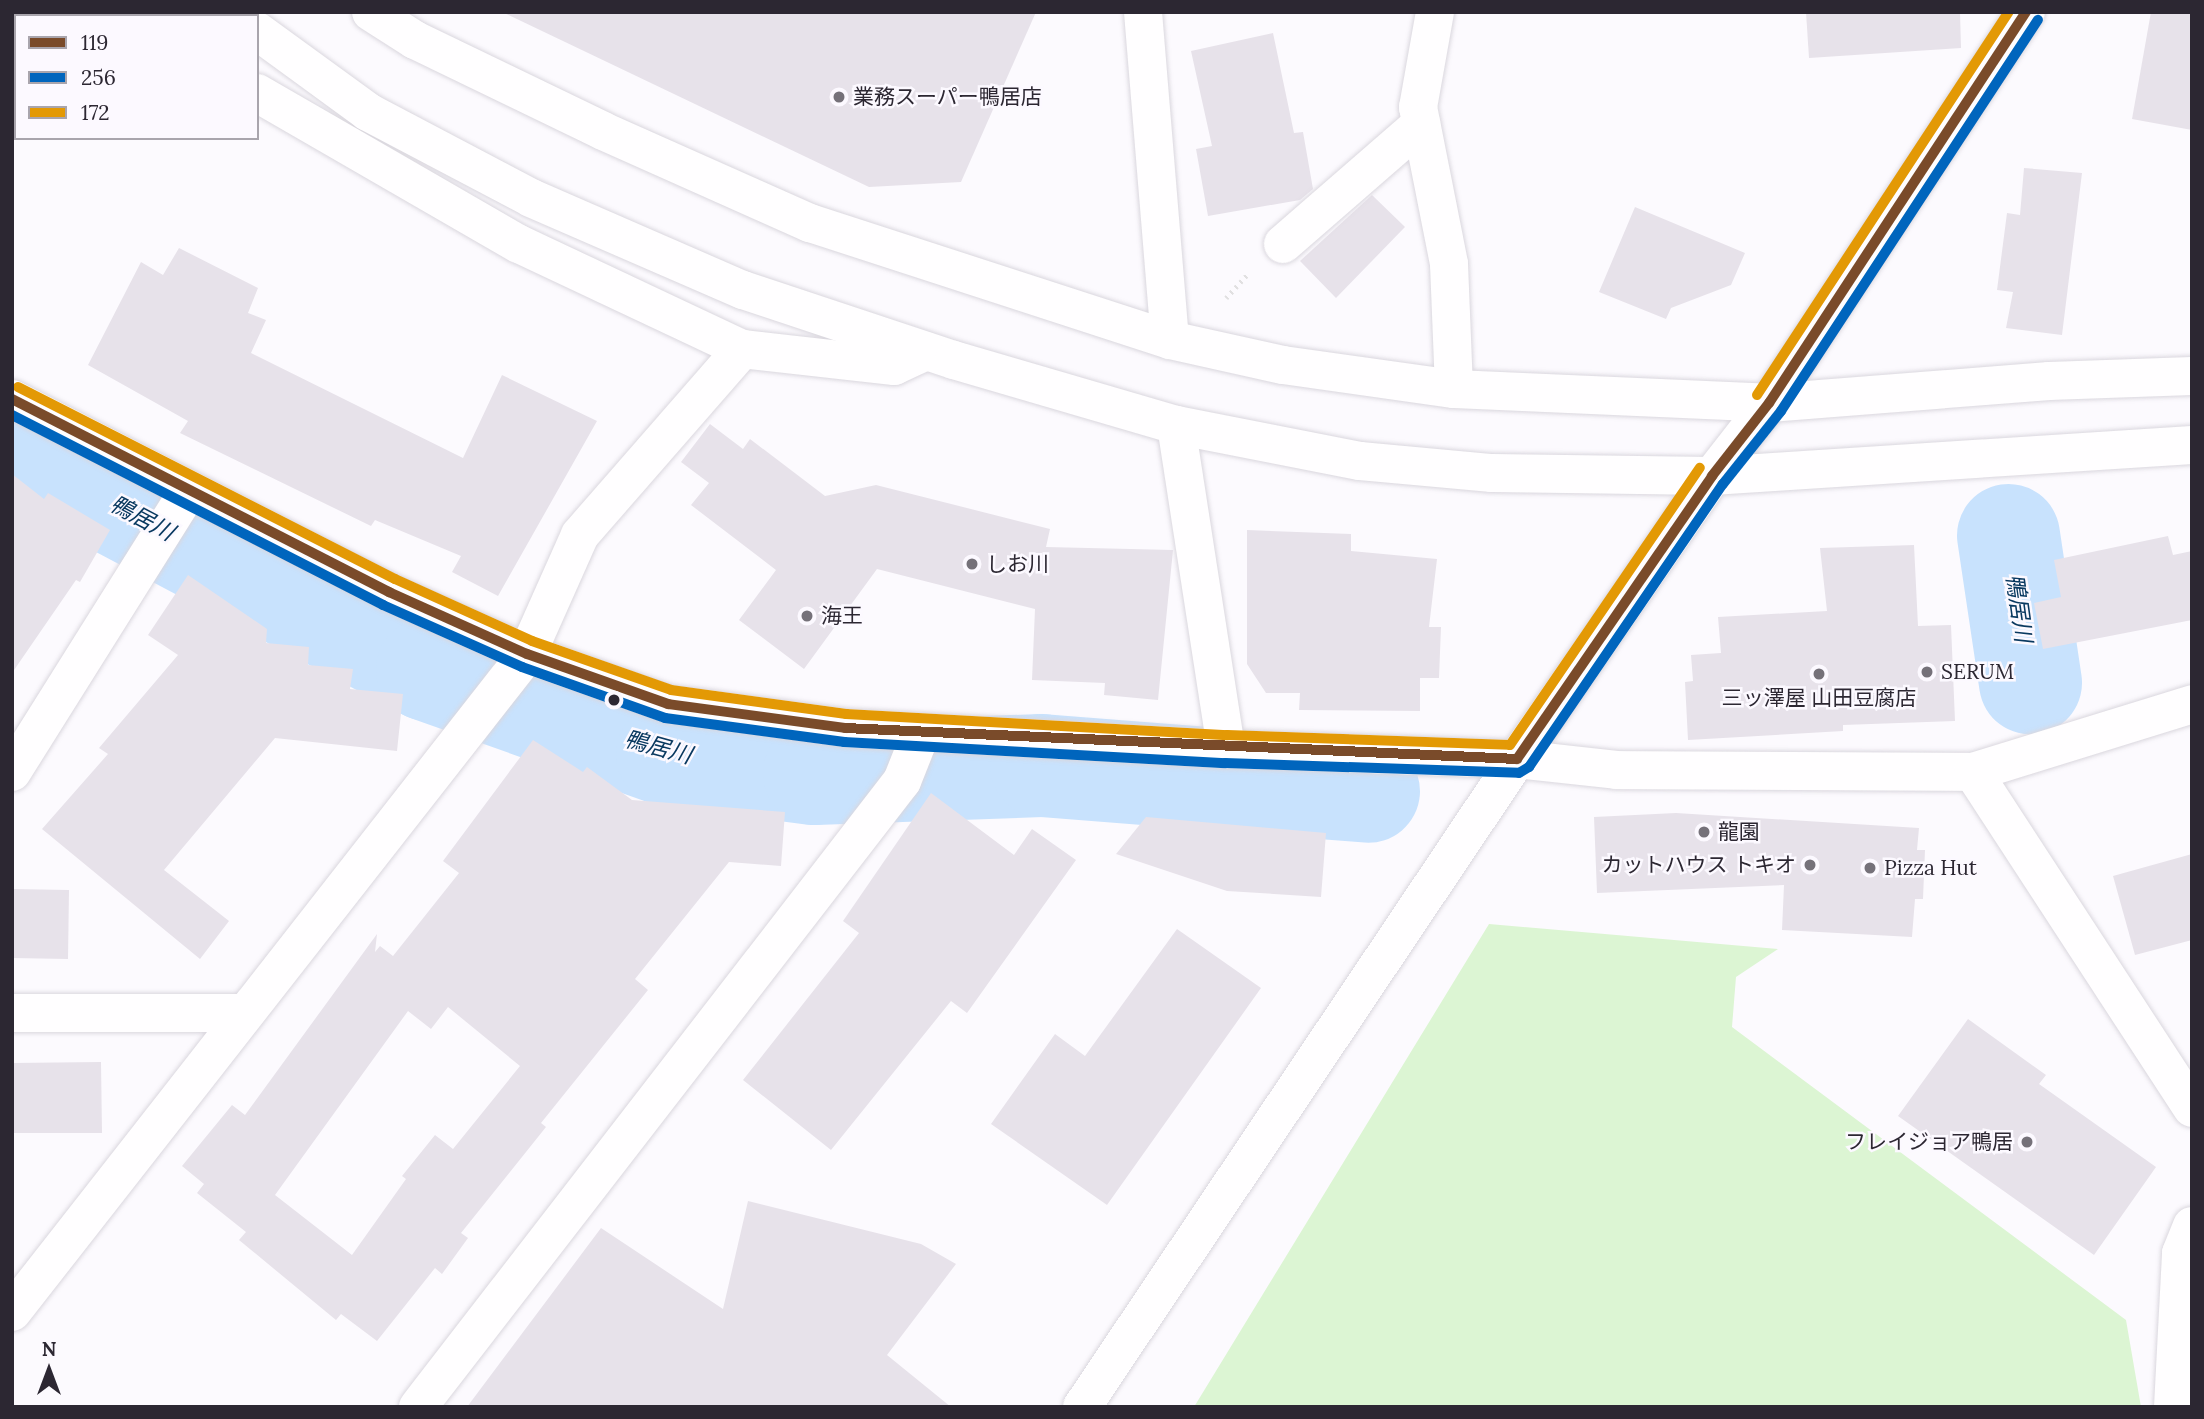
<!DOCTYPE html>
<html>
<head>
<meta charset="utf-8">
<style>
  body { margin:0 }
  #map { position:relative; width:2204px; height:1419px; overflow:hidden; background:#fcfafe; font-family:Lora,"Noto Sans JP",serif }
  div>[style] { position:absolute }
  .green>* { inset:0; background:#dcf5d3 }
  .river>* { height:103px; margin:-51.5px; padding:0 51.5px; transform-origin:51.5px; border-radius:51.5px; background:#c8e2fd }
  .building>* { inset:0; background:#e7e2ea }
  .path>* { height:4.5px; margin-top:-2.25px; transform-origin:0; background:repeating-linear-gradient(90deg,#e1e0e1 0 2px,transparent 0 7px) }
  .roads { filter:drop-shadow(0 0 2px #dad7de) drop-shadow(0 0 2px #dad7de) }
  .street>* { height:38px; margin:-19px; padding:0 19px; transform-origin:19px; border-radius:19px; background:#fffeff }
  .secondary>* { height:38px; margin:-19px; padding:0 19px; transform-origin:19px; border-radius:19px; background:#fffeff }
  .bus-1>* { height:10px; margin:-5px; padding:0 5px; transform-origin:5px; border-radius:5px; background:#7a4b2a }
  .bus-2>* { height:10px; margin:-5px; padding:0 5px; transform-origin:5px; border-radius:5px; background:#0065bd }
  .bus-3>* { height:10px; margin:-5px; padding:0 5px; transform-origin:5px; border-radius:5px; background:#e39905 }
  .dots>* { width:19px; height:19px; translate:-50% -50%; box-sizing:border-box; border:4px solid #fcf9ff; border-radius:50% }
  span { translate:-50% -50%; white-space:nowrap; text-align:center; line-height:1.15; -webkit-text-stroke:5px #fcf9ff; paint-order:stroke }
  .poi-label { font-size:21px; color:#2c2732 }
  .left { translate:0 -50%; text-align:left }
  .right { translate:-100% -50%; text-align:right }
  .water-label { font-size:23px; color:#093960; font-style:italic }
  .frame { position:absolute; inset:0; border:14px solid #2c2732; pointer-events:none }
  .legend { position:absolute; left:14px; top:14px; width:245px; height:126px; box-sizing:border-box; background:#fcf9ff; border:2px solid #a9a5ad; margin:0; padding:9px 12px; list-style:none; font-size:21px; color:#2c2732 }
  .legend li { display:flex; align-items:center; gap:14px; height:35px }
  .legend b { width:35px; border:2px solid #a9a5ad }
  .north { position:absolute; left:14px; top:1335px; width:70px; height:70px; -webkit-text-stroke:5px #fcf9ff; paint-order:stroke; rotate:0deg; font-size:19px; font-weight:700; line-height:28px; text-align:center; color:#2c2732 }
  .north::after { content:''; display:block; margin:auto; width:24px; height:32px; background:#2c2732; clip-path:polygon(50% 0,100% 100%,50% 72%,0 100%) }
</style>
</head>
<body>
<div id="map">
  <div class="green">
    <i style="clip-path:polygon(1489px 924px,1778px 949px,1736px 977px,1732px 1027px,2126px 1320px,2141px 1407px,1194px 1407px)"></i>
  </div>
  <div class="river">
    <i style="left:12px;top:449px;width:470px;rotate:27.9deg"></i>
    <i style="left:427px;top:669px;width:255px;rotate:19.5deg"></i>
    <i style="left:667px;top:754px;width:148px;rotate:7.4deg"></i>
    <i style="left:814px;top:773px;width:227px;rotate:-2deg"></i>
    <i style="left:1041px;top:765px;width:328px;rotate:4.5deg"></i>
    <i style="left:2008px;top:535px;width:149px;rotate:81.5deg"></i>
  </div>
  <div class="building">
    <i style="clip-path:polygon(502px 12px,1036px 12px,961px 182px,869px 187px)"></i>
    <i style="clip-path:polygon(1806px 12px,1960px 12px,1961px 48px,1809px 58px)"></i>
    <i style="clip-path:polygon(2151px 12px,2192px 12px,2192px 130px,2132px 119px)"></i>
    <i style="clip-path:polygon(1273px 33px,1294px 133px,1303px 132px,1313px 189px,1300px 200px,1208px 216px,1196px 149px,1212px 146px,1191px 51px)"></i>
    <i style="clip-path:polygon(2024px 168px,2082px 173px,2062px 335px,2006px 328px,2013px 292px,1997px 290px,2007px 213px,2020px 215px)"></i>
    <i style="clip-path:polygon(1372px 195px,1405px 227px,1336px 298px,1300px 261px)"></i>
    <i style="clip-path:polygon(1635px 207px,1745px 253px,1731px 285px,1671px 308px,1666px 319px,1599px 292px)"></i>
    <i style="clip-path:polygon(179px 248px,258px 288px,248px 313px,266px 320px,251px 353px,463px 458px,502px 375px,597px 421px,498px 596px,452px 572px,461px 556px,375px 520px,371px 526px,180px 433px,188px 421px,88px 365px,141px 262px,163px 275px)"></i>
    <i style="clip-path:polygon(710px 424px,743px 449px,750px 439px,825px 496px,876px 485px,1050px 529px,1046px 547px,1173px 550px,1158px 700px,1104px 695px,1105px 683px,1032px 680px,1035px 609px,877px 569px,804px 669px,739px 620px,776px 570px,691px 505px,709px 483px,681px 462px)"></i>
    <i style="clip-path:polygon(12px 474px,44px 499px,48px 493px,110px 530px,80px 582px,76px 580px,12px 673px)"></i>
    <i style="clip-path:polygon(1247px 530px,1351px 534px,1351px 551px,1437px 559px,1429px 627px,1441px 627px,1439px 678px,1420px 678px,1420px 711px,1299px 710px,1300px 693px,1266px 693px,1247px 664px)"></i>
    <i style="clip-path:polygon(2168px 536px,2173px 555px,2192px 551px,2192px 620px,2043px 649px,2034px 603px,2061px 597px,2054px 560px)"></i>
    <i style="clip-path:polygon(1914px 545px,1918px 626px,1951px 625px,1955px 721px,1843px 725px,1843px 731px,1688px 740px,1685px 682px,1693px 681px,1691px 655px,1721px 653px,1718px 617px,1827px 611px,1820px 548px)"></i>
    <i style="clip-path:polygon(188px 575px,267px 629px,266px 643px,309px 647px,308px 665px,353px 669px,350px 689px,403px 694px,397px 751px,275px 738px,164px 870px,229px 921px,200px 959px,42px 829px,108px 754px,99px 748px,178px 655px,148px 635px)"></i>
    <i style="clip-path:polygon(evenodd,533px 740px,583px 772px,587px 767px,632px 800px,785px 812px,781px 866px,729px 862px,635px 979px,648px 990px,541px 1123px,546px 1127px,461px 1233px,468px 1238px,442px 1274px,435px 1268px,377px 1341px,341px 1314px,336px 1320px,239px 1240px,246px 1232px,197px 1193px,204px 1184px,182px 1166px,232px 1105px,245px 1115px,377px 934px,375px 952px,380px 946px,393px 956px,459px 873px,443px 861px,533px 740px,448px 1007px,520px 1066px,453px 1149px,435px 1135px,402px 1176px,406px 1179px,352px 1255px,275px 1195px,408px 1011px,431px 1029px,448px 1007px)"></i>
    <i style="clip-path:polygon(931px 793px,1014px 855px,1032px 829px,1076px 860px,967px 1013px,951px 1001px,831px 1150px,743px 1080px,859px 933px,843px 921px)"></i>
    <i style="clip-path:polygon(1676px 813px,1919px 828px,1917px 850px,1925px 850px,1923px 899px,1915px 899px,1912px 937px,1782px 930px,1784px 885px,1597px 893px,1594px 817px)"></i>
    <i style="clip-path:polygon(1146px 817px,1326px 833px,1321px 897px,1227px 891px,1116px 854px)"></i>
    <i style="clip-path:polygon(2192px 854px,2192px 940px,2135px 955px,2113px 876px)"></i>
    <i style="clip-path:polygon(12px 889px,69px 890px,68px 959px,12px 958px)"></i>
    <i style="clip-path:polygon(1177px 929px,1261px 988px,1107px 1205px,991px 1124px,1055px 1034px,1085px 1056px)"></i>
    <i style="clip-path:polygon(1968px 1019px,2046px 1075px,2039px 1084px,2156px 1167px,2094px 1255px,1898px 1116px)"></i>
    <i style="clip-path:polygon(101px 1062px,102px 1133px,12px 1133px,12px 1063px)"></i>
    <i style="clip-path:polygon(748px 1201px,921px 1244px,956px 1264px,887px 1355px,951px 1407px,467px 1407px,601px 1228px,723px 1309px)"></i>
  </div>
  <div class="path">
    <i style="left:1226px;top:298px;width:31px;rotate:-48deg"></i>
  </div>
  <div class="roads">
    <div class="street">
      <i style="left:155px;top:12px;width:5px;rotate:53deg"></i>
      <i style="left:1143px;top:12px;width:329px;rotate:85.3deg"></i>
      <i style="left:1435px;top:12px;width:97px;rotate:100.1deg"></i>
      <i style="left:1418px;top:107px;width:160px;rotate:78.8deg"></i>
      <i style="left:1449px;top:264px;width:125px;rotate:87.7deg"></i>
      <i style="left:257px;top:93px;width:302px;rotate:30deg"></i>
      <i style="left:519px;top:244px;width:246px;rotate:25.2deg"></i>
      <i style="left:742px;top:349px;width:153px;rotate:6.4deg"></i>
      <i style="left:894px;top:366px;width:35px;rotate:-25deg"></i>
      <i style="left:1283px;top:244px;width:183px;rotate:-41deg"></i>
      <i style="left:1176px;top:425px;width:328px;rotate:81.2deg"></i>
      <i style="left:12px;top:772px;width:332px;rotate:-57.9deg"></i>
      <i style="left:12px;top:1013px;width:232px"></i>
      <i style="left:12px;top:1312px;width:836px;rotate:-51.95deg"></i>
      <i style="left:527px;top:654px;width:130px;rotate:-66deg"></i>
      <i style="left:580px;top:535px;width:247px;rotate:-48.9deg"></i>
      <i style="left:418px;top:1407px;width:791px;rotate:-52.29deg"></i>
      <i style="left:902px;top:781px;width:52px;rotate:-68.4deg"></i>
      <i style="left:2173px;top:1407px;width:154px;rotate:-87deg"></i>
      <i style="left:2181px;top:1253px;width:29px;rotate:-68deg"></i>
    </div>
    <div class="secondary">
      <i style="left:371px;top:12px;width:52px;rotate:32.5deg"></i>
      <i style="left:415px;top:40px;width:209px;rotate:25.8deg"></i>
      <i style="left:603px;top:131px;width:227px;rotate:24deg"></i>
      <i style="left:810px;top:223px;width:379px;rotate:18deg"></i>
      <i style="left:1170px;top:340px;width:116px;rotate:12.5deg"></i>
      <i style="left:1283px;top:365px;width:173px;rotate:8deg"></i>
      <i style="left:1454px;top:389px;width:315px;rotate:2.5deg"></i>
      <i style="left:1769px;top:403px;width:281px;rotate:-4.5deg"></i>
      <i style="left:2049px;top:381px;width:143px;rotate:-2deg"></i>
      <i style="left:257px;top:31px;width:137px;rotate:36.1deg"></i>
      <i style="left:368px;top:112px;width:184px;rotate:27.8deg"></i>
      <i style="left:531px;top:198px;width:231px;rotate:23.5deg"></i>
      <i style="left:743px;top:290px;width:222px;rotate:18.4deg"></i>
      <i style="left:954px;top:360px;width:231px;rotate:16.3deg"></i>
      <i style="left:1176px;top:425px;width:187px;rotate:11.1deg"></i>
      <i style="left:1360px;top:461px;width:133px;rotate:5.2deg"></i>
      <i style="left:1492px;top:473px;width:220px;rotate:0.8deg"></i>
      <i style="left:1712px;top:476px;width:481px;rotate:-3.7deg"></i>
      <i style="left:12px;top:399px;width:424px;rotate:27.1deg"></i>
      <i style="left:389px;top:592px;width:151px;rotate:24.2deg"></i>
      <i style="left:527px;top:654px;width:150px;rotate:19.5deg"></i>
      <i style="left:668px;top:704px;width:46px;rotate:7.4deg"></i>
      <i style="left:714px;top:710px;width:132px;rotate:7.8deg"></i>
      <i style="left:845px;top:728px;width:382px;rotate:3.2deg"></i>
      <i style="left:1226px;top:749px;width:291px;rotate:2deg"></i>
      <i style="left:1517px;top:759px;width:100px;rotate:6.3deg"></i>
      <i style="left:1616px;top:770px;width:357px;rotate:0.3deg"></i>
      <i style="left:1973px;top:772px;width:229px;rotate:-17.2deg"></i>
      <i style="left:1973px;top:772px;width:401px;rotate:56.9deg"></i>
      <i style="left:1082px;top:1407px;width:780px;rotate:-56.13deg"></i>
      <i style="left:1517px;top:759px;width:344px;rotate:-55.4deg"></i>
      <i style="left:1712px;top:476px;width:93px;rotate:-52deg"></i>
      <i style="left:1769px;top:403px;width:468px;rotate:-56.7deg"></i>
    </div>
  </div>
  <div class="bus-1">
    <i style="left:12px;top:399px;width:424px;rotate:27.1deg"></i>
    <i style="left:389px;top:592px;width:151px;rotate:24.2deg"></i>
    <i style="left:527px;top:654px;width:150px;rotate:19.5deg"></i>
    <i style="left:668px;top:704px;width:179px;rotate:7.7deg"></i>
    <i style="left:845px;top:728px;width:673px;rotate:2.64deg"></i>
    <i style="left:1517px;top:759px;width:344px;rotate:-55.4deg"></i>
    <i style="left:1712px;top:476px;width:93px;rotate:-52deg"></i>
    <i style="left:1769px;top:403px;width:468px;rotate:-56.7deg"></i>
  </div>
  <div class="bus-2">
    <i style="left:12px;top:415px;width:417px;rotate:27.1deg"></i>
    <i style="left:383px;top:605px;width:152px;rotate:24deg"></i>
    <i style="left:522px;top:667px;width:152px;rotate:19.6deg"></i>
    <i style="left:665px;top:718px;width:181px;rotate:7.6deg"></i>
    <i style="left:844px;top:742px;width:382px;rotate:3.2deg"></i>
    <i style="left:1225px;top:763px;width:294px;rotate:1.9deg"></i>
    <i style="left:1519px;top:773px;width:12px;rotate:-31deg"></i>
    <i style="left:1529px;top:767px;width:343px;rotate:-55.6deg"></i>
    <i style="left:1723px;top:484px;width:93px;rotate:-51.5deg"></i>
    <i style="left:1781px;top:411px;width:468px;rotate:-56.7deg"></i>
  </div>
  <div class="bus-3">
    <i style="left:18px;top:387px;width:423px;rotate:27deg"></i>
    <i style="left:395px;top:579px;width:150px;rotate:24.3deg"></i>
    <i style="left:532px;top:641px;width:147px;rotate:19.4deg"></i>
    <i style="left:671px;top:690px;width:177px;rotate:7.8deg"></i>
    <i style="left:846px;top:714px;width:382px;rotate:3.2deg"></i>
    <i style="left:1227px;top:735px;width:283px;rotate:2deg"></i>
    <i style="left:1510px;top:745px;width:336px;rotate:-55.6deg"></i>
    <i style="left:1757px;top:395px;width:458px;rotate:-56.7deg"></i>
  </div>
  <div class="dots">
    <i style="left:839px;top:97px;background:#757179"></i>
    <i style="left:972px;top:564px;background:#757179"></i>
    <i style="left:807px;top:616px;background:#757179"></i>
    <i style="left:1927px;top:672px;background:#757179"></i>
    <i style="left:1819px;top:674px;background:#757179"></i>
    <i style="left:614px;top:700px;background:#2c2732"></i>
    <i style="left:1704px;top:832px;background:#757179"></i>
    <i style="left:1810px;top:865px;background:#757179"></i>
    <i style="left:1870px;top:868px;background:#757179"></i>
    <i style="left:2027px;top:1142px;background:#757179"></i>
  </div>
  <div class="poi-label">
    <span class="left" style="left:853px;top:97px">業務スーパー鴨居店</span>
    <span class="left" style="left:986px;top:564px">しお川</span>
    <span class="left" style="left:821px;top:616px">海王</span>
    <span class="left" style="left:1941px;top:672px">SERUM</span>
    <span style="left:1819px;top:698px">三ッ澤屋 山田豆腐店</span>
    <span class="left" style="left:1718px;top:832px">龍園</span>
    <span class="right" style="left:1796px;top:865px">カットハウス トキオ</span>
    <span class="left" style="left:1884px;top:868px">Pizza Hut</span>
    <span class="right" style="left:2013px;top:1142px">フレイジョア鴨居</span>
  </div>
  <div class="water-label">
    <span style="left:142px;top:518px;rotate:28deg">鴨居川</span>
    <span style="left:2019px;top:608px;rotate:82deg">鴨居川</span>
    <span style="left:658px;top:747px;rotate:15deg">鴨居川</span>
  </div>
  <div class="frame"></div>
  <ul class="legend">
  <li><b style="height:9px;background:#7a4b2a"></b>119</li>
  <li><b style="height:9px;background:#0065bd"></b>256</li>
  <li><b style="height:9px;background:#e39905"></b>172</li>
  </ul>
  <div class="north">N</div>
</div>
</body>
</html>
